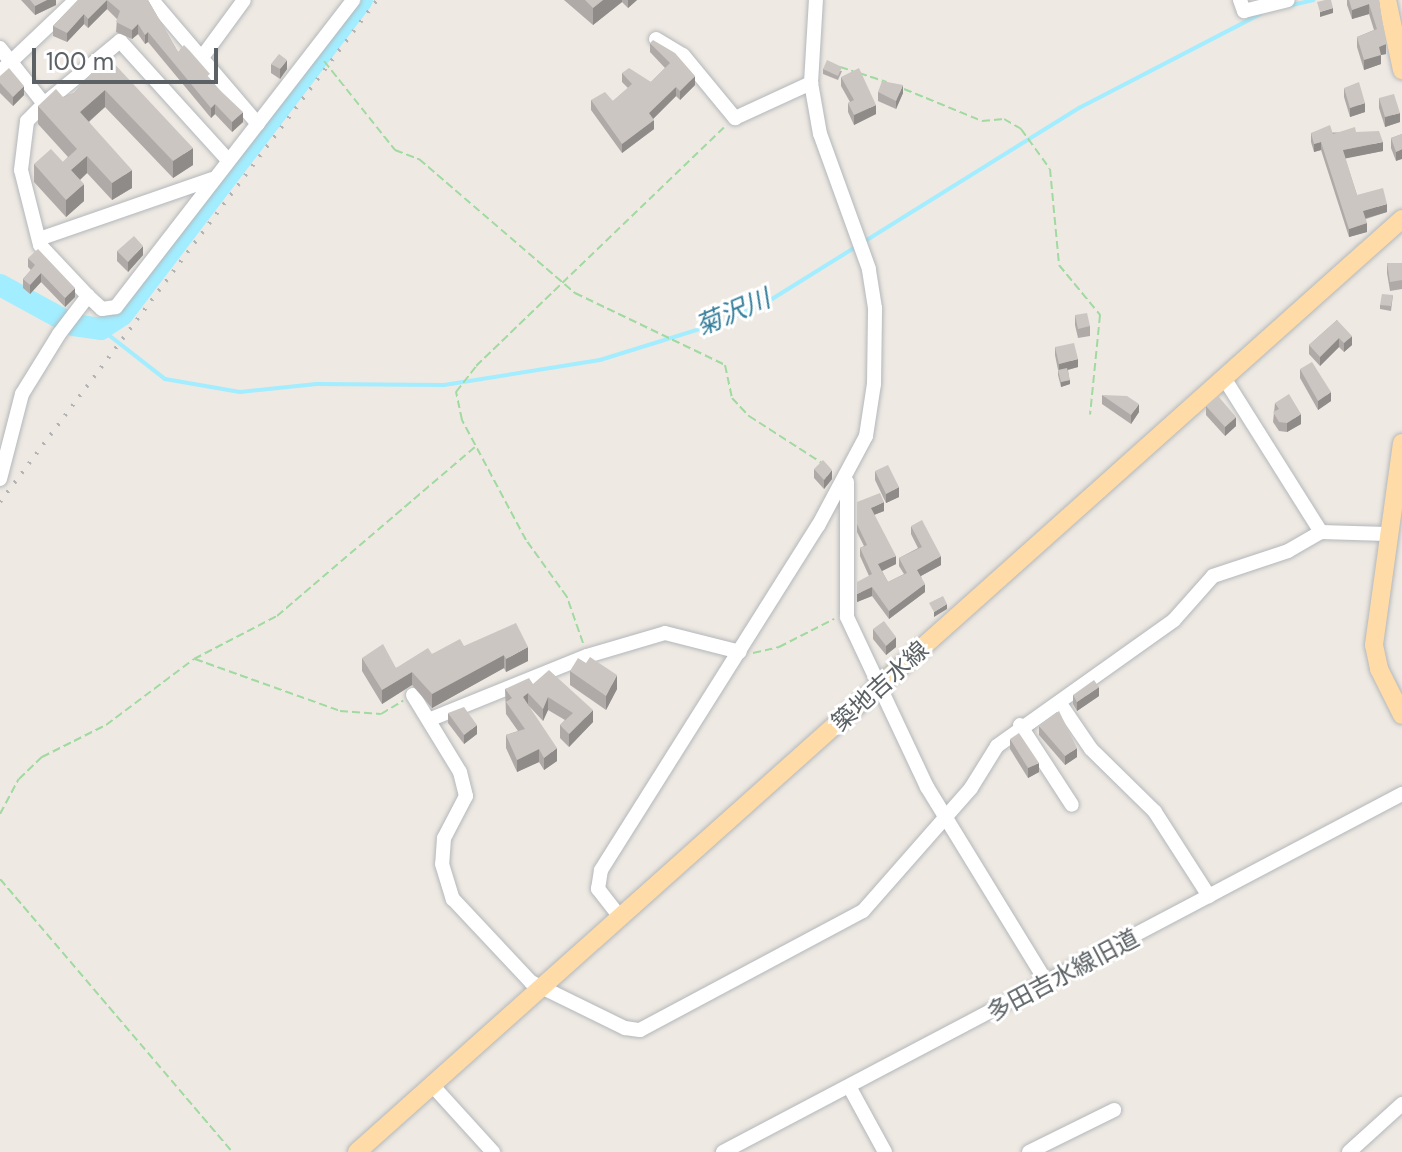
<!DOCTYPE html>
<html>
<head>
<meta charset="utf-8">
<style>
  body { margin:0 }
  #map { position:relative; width:1402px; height:1152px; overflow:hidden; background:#eee9e2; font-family:"DM Sans","Noto Sans JP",sans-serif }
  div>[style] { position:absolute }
  .stream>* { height:4px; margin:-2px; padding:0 2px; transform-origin:2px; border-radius:2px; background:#a2edff }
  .river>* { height:22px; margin:-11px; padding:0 11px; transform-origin:11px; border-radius:11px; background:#a2edff }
  .path>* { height:2px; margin-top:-1px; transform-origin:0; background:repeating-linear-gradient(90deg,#a0daa1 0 8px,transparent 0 12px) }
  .roads { filter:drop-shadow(0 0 2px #b3b7bb) drop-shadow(0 0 2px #b3b7bb) }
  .minor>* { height:14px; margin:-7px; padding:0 7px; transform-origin:7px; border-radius:7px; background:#fff }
  .major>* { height:18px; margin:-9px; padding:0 9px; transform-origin:9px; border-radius:9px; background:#ffdba7 }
  .rail>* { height:4px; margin-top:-2px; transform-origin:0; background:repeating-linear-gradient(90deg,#b2b3b4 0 2px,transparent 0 12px) }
  .wall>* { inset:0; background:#afaaa7 }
  .shaded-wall>* { inset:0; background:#8e8b88 }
  .building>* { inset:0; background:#cbc6c2 }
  span { translate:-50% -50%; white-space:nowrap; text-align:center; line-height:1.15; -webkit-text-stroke:6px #fff; paint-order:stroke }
  .street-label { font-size:24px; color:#5b6164 }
  .water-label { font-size:26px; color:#347e9a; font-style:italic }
  .scale { position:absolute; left:32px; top:48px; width:186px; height:36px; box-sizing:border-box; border:4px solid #5b6164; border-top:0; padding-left:10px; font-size:24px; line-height:28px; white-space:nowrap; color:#5b6164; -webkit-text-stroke:6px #fff; paint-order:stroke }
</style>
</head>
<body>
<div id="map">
  <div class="stream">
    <i style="left:1288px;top:6px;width:26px;rotate:-13deg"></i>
    <i style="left:101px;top:329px;width:81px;rotate:38deg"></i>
    <i style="left:165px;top:379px;width:76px;rotate:9.8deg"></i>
    <i style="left:240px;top:392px;width:77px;rotate:-5.9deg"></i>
    <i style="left:317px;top:384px;width:127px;rotate:0.5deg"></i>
    <i style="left:444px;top:385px;width:158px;rotate:-9.1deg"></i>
    <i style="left:600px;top:360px;width:131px;rotate:-17.3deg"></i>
    <i style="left:725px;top:321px;width:52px;rotate:-25.1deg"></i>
    <i style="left:772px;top:299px;width:362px;rotate:-31.9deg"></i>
    <i style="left:1079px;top:108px;width:204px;rotate:-27.4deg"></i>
  </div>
  <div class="river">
    <i style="left:0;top:285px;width:83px;rotate:28.7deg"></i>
    <i style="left:73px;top:325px;width:28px;rotate:8deg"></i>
    <i style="left:101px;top:329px;width:25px;rotate:-34deg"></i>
    <i style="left:122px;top:315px;width:396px;rotate:-52.7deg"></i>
  </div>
  <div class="path">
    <i style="left:324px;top:61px;width:114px;rotate:51.4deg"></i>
    <i style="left:395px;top:150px;width:26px;rotate:21deg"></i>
    <i style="left:419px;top:159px;width:206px;rotate:40.7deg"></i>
    <i style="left:575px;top:293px;width:166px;rotate:25.6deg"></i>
    <i style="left:725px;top:365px;width:34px;rotate:78deg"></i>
    <i style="left:732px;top:398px;width:25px;rotate:47deg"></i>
    <i style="left:749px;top:416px;width:87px;rotate:32.8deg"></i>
    <i style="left:840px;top:67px;width:14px;rotate:17deg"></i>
    <i style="left:859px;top:73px;width:29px;rotate:18deg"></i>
    <i style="left:904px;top:89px;width:84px;rotate:22.3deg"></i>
    <i style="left:982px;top:121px;width:22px;rotate:-5deg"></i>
    <i style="left:1004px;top:119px;width:20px;rotate:30deg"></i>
    <i style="left:1021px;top:129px;width:49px;rotate:54.1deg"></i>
    <i style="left:1050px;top:169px;width:96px;rotate:84.6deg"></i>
    <i style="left:1059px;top:265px;width:65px;rotate:50.6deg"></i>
    <i style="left:1100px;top:315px;width:100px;rotate:95.7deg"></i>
    <i style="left:583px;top:643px;width:49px;rotate:-109.2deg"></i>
    <i style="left:567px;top:597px;width:70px;rotate:-125.7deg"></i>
    <i style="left:526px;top:540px;width:136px;rotate:-118.1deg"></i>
    <i style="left:462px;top:420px;width:29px;rotate:-102deg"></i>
    <i style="left:456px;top:392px;width:33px;rotate:-52deg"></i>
    <i style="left:476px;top:366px;width:344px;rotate:-43.9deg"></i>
    <i style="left:753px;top:653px;width:27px;rotate:-13deg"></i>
    <i style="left:779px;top:647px;width:62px;rotate:-27deg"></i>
    <i style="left:195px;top:659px;width:154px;rotate:19.7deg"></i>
    <i style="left:340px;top:711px;width:41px;rotate:4.2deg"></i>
    <i style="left:381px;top:714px;width:26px;rotate:-31deg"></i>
    <i style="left:0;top:814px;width:40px;rotate:-62deg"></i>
    <i style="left:19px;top:779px;width:32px;rotate:-44deg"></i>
    <i style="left:42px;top:757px;width:72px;rotate:-26.6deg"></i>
    <i style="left:106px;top:725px;width:110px;rotate:-36.9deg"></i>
    <i style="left:194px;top:659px;width:93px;rotate:-27.4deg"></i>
    <i style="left:277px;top:616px;width:263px;rotate:-40.5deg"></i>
    <i style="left:0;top:879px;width:358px;rotate:49.6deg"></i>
  </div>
  <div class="roads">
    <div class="minor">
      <i style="left:152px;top:0;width:163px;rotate:49.5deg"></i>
      <i style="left:1240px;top:0;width:12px;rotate:70deg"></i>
      <i style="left:1244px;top:11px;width:45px;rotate:-14deg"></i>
      <i style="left:656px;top:39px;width:31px;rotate:31deg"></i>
      <i style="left:683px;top:55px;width:82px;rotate:50.5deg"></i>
      <i style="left:735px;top:118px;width:84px;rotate:-24.7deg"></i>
      <i style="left:0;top:48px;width:71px;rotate:51.8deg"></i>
      <i style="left:203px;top:56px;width:69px;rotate:-53.8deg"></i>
      <i style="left:0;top:72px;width:105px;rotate:-43.5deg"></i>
      <i style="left:39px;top:239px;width:183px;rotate:-19.1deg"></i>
      <i style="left:88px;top:296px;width:70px;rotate:-133.3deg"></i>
      <i style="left:40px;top:245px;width:77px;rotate:-104.2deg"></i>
      <i style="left:21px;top:170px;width:49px;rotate:-83deg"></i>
      <i style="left:27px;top:121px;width:24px;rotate:-45deg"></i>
      <i style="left:44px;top:104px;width:99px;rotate:-39.7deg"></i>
      <i style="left:120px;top:41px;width:161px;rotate:47.8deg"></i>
      <i style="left:1224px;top:378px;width:182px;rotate:57.8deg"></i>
      <i style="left:0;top:479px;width:88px;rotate:-75.5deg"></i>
      <i style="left:22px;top:394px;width:70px;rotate:-58.3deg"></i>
      <i style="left:59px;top:334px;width:48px;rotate:-52.7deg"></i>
      <i style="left:88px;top:296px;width:19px;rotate:43deg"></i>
      <i style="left:102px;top:309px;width:14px;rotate:-8deg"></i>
      <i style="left:116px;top:307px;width:388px;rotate:-52.3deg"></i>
      <i style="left:847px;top:482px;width:135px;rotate:90deg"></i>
      <i style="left:847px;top:617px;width:188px;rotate:64.8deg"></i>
      <i style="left:927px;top:787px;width:230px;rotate:58.5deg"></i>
      <i style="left:413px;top:695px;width:90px;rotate:58.6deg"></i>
      <i style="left:460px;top:772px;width:25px;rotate:76deg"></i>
      <i style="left:466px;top:796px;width:47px;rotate:117.6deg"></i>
      <i style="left:444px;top:838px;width:26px;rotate:94deg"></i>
      <i style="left:442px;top:864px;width:37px;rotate:73deg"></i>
      <i style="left:453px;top:899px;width:114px;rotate:46.8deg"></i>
      <i style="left:531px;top:982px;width:105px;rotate:26.1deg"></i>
      <i style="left:625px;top:1028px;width:15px;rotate:8deg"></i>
      <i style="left:640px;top:1030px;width:253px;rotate:-28.1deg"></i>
      <i style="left:863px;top:911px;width:164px;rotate:-48.7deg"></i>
      <i style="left:971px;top:788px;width:49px;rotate:-58.2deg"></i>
      <i style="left:997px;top:746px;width:217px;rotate:-35.4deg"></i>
      <i style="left:1174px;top:620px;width:59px;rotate:-48.4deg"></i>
      <i style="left:1213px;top:576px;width:79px;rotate:-18.4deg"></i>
      <i style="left:1288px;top:551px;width:38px;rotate:-30deg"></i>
      <i style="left:1321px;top:532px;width:66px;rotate:1.7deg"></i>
      <i style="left:1061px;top:705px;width:53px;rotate:55.7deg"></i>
      <i style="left:1091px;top:749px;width:90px;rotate:44.5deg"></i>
      <i style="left:1155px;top:812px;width:100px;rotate:57.3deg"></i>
      <i style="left:431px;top:719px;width:168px;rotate:-22deg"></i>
      <i style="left:587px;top:656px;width:81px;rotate:-16.4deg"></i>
      <i style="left:665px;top:633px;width:77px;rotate:14.2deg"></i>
      <i style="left:1020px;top:725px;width:95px;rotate:57deg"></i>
      <i style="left:620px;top:917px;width:36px;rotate:-128deg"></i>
      <i style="left:598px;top:889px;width:19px;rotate:-81deg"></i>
      <i style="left:601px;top:870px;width:407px;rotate:-57.8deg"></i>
      <i style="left:818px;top:526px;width:102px;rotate:-61.9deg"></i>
      <i style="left:866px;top:436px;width:53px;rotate:-81.3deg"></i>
      <i style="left:874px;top:384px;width:76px;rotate:-89.2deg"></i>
      <i style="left:875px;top:308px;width:39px;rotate:-99deg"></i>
      <i style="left:869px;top:269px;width:144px;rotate:-109.9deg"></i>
      <i style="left:820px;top:134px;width:52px;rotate:-100deg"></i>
      <i style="left:811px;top:83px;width:83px;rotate:-86.6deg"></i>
      <i style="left:432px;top:1085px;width:91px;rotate:47.7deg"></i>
      <i style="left:850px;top:1088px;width:73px;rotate:61.3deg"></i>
      <i style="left:723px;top:1152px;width:768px;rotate:-27.8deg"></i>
      <i style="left:1029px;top:1152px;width:95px;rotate:-26.3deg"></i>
      <i style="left:1349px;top:1152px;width:72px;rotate:-42.2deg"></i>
    </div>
    <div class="major">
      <i style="left:1387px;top:0;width:72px;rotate:77.9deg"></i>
      <i style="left:1402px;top:443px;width:204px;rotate:97.9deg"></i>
      <i style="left:1374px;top:645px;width:25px;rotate:78deg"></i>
      <i style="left:1379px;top:669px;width:51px;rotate:63.4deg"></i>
      <i style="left:357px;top:1152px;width:1401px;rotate:-41.76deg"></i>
    </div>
  </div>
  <div class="rail">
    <i style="left:0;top:502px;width:628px;rotate:-53.09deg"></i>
  </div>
  <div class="wall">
    <i style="clip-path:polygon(21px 0,56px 0,56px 5px,35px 15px)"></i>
    <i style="clip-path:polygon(78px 0,148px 0,178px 52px,210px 81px,243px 122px,232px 132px,215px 114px,211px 118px,148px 42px,145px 44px,138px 34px,132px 39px,116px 32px,117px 19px,107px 9px,88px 28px,84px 24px,67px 42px,53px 36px,53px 26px)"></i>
    <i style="clip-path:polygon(564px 0,637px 0,628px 8px,622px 2px,593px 25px)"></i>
    <i style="clip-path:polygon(1347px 0,1379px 0,1386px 54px,1381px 55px,1381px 64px,1364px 70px,1357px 47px,1357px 37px,1374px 30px,1369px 14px,1352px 19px,1347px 5px)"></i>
    <i style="clip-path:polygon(650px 43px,695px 85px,680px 100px,676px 96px,653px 119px,654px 129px,622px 153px,591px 110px,591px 100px,613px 101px,628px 88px,622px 82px,622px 73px,651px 82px,665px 68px,650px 52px)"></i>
    <i style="clip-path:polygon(107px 56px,193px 165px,173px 178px,105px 107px,89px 122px,132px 188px,112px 200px,87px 173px,80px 180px,84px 201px,66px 217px,34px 182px,34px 164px,63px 162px,68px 157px,38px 124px,38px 106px,74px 93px)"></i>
    <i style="clip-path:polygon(271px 64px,287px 69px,280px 79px,271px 73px)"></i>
    <i style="clip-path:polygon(823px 69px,842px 71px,838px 80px,823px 74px)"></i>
    <i style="clip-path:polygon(0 76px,24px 95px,13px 106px,0 93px)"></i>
    <i style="clip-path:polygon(841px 77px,876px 114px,854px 125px,848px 112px,848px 103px,850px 102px,841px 86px)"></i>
    <i style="clip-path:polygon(1344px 88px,1365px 112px,1350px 117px,1344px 97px)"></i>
    <i style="clip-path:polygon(878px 92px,903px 93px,896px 109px,878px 101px)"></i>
    <i style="clip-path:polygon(1379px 98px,1400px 122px,1385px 127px,1379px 108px)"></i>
    <i style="clip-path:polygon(1356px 132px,1383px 151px,1345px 158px,1357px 195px,1387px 212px,1366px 219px,1367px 232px,1349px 237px,1321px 150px,1314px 152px,1311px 142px,1311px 133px)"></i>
    <i style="clip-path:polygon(1402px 134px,1396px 161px,1391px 148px,1391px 138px)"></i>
    <i style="clip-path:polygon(117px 251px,143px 255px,128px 272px,117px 261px)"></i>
    <i style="clip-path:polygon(28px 258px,75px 297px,65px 307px,41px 282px,30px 294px,23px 288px,23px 279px,31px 270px,28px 267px)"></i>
    <i style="clip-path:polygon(1387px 263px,1402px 263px,1402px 289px,1390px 291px,1387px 273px)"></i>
    <i style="clip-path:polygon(1393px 295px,1391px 311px,1380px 309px,1380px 305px)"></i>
    <i style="clip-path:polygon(1075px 315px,1090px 326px,1090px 336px,1078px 338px,1075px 325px)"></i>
    <i style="clip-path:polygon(1337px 320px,1352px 345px,1344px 352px,1339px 347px,1320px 366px,1309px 354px,1309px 345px)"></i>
    <i style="clip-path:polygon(1055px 347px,1078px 367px,1068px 370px,1070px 384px,1061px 387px,1058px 375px,1058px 370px,1055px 355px)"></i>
    <i style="clip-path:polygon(1300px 369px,1331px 401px,1318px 410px,1300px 378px)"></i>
    <i style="clip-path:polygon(1102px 395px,1139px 412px,1131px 424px,1102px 404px)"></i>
    <i style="clip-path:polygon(1275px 403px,1301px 424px,1287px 432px,1279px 431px,1273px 422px)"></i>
    <i style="clip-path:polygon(1206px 406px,1236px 426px,1225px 436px,1206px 415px)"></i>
    <i style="clip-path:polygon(814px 469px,832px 479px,824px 489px,814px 478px)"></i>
    <i style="clip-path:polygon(875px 471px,899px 497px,886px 503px,875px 480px)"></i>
    <i style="clip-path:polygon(857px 502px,884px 511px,874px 515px,896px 564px,882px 571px,888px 582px,904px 574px,899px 566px,899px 558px,918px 548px,911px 534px,911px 526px,941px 565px,921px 576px,925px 592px,889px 619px,872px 596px,857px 602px,869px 576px,860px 556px,860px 548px,864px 546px,857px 532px)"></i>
    <i style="clip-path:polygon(873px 629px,896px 647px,886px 655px,873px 639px)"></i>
    <i style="clip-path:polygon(464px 646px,528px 661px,506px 672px,504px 668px,432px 708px,412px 685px,382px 704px,362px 671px,362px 658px,396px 668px,432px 654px)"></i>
    <i style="clip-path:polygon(586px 663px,617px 689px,606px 710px,570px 685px,570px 671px)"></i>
    <i style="clip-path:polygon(533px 684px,593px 722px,569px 747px,560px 738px,560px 725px,565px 720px,548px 710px,543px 721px,529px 706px,557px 761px,544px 770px,539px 762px,517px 772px,506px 748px,506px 735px,518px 731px,506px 714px,505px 689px)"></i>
    <i style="clip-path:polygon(1073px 695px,1099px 696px,1077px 711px,1073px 704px)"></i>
    <i style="clip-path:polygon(448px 713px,477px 734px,464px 744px,448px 723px)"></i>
    <i style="clip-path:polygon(1039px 726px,1077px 757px,1065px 765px,1039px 735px)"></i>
    <i style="clip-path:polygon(1010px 739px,1039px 772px,1028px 778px,1010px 749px)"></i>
  </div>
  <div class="shaded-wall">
    <i style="clip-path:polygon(47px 0,56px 0,56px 5px,35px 15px,35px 6px)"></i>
    <i style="clip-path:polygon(107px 0,107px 9px,88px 28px,88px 19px)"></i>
    <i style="clip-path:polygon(603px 0,622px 0,622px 2px,593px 25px,593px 8px)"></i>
    <i style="clip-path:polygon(628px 0,637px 0,628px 8px)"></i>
    <i style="clip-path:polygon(1369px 4px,1369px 14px,1352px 19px,1352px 10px)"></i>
    <i style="clip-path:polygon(1333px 8px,1333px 13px,1320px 17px,1320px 12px)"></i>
    <i style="clip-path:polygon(84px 14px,84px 24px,67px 42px,67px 33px)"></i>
    <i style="clip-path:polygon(138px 24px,138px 34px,132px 39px,132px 30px)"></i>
    <i style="clip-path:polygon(148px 32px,148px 42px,145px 44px,145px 35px)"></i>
    <i style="clip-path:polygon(1386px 44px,1386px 54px,1381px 55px,1381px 64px,1364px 70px,1364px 60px,1379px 47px)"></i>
    <i style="clip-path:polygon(287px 60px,287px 69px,280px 79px,280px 69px)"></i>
    <i style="clip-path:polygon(695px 76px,695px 85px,680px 100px,680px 91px)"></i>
    <i style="clip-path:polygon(903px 85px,903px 93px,896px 109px,896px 101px)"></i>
    <i style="clip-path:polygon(24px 86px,24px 95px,13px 106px,13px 97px)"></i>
    <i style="clip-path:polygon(676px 87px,676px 96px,649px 123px,649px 113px)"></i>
    <i style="clip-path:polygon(105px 90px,105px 107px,80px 129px,80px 112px)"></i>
    <i style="clip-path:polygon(1365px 103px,1365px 112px,1350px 117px,1350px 108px)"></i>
    <i style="clip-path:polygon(215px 104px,215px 114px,211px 118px,211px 108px)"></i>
    <i style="clip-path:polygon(876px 105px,876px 114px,854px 125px,854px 115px)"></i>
    <i style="clip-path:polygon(243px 112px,243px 122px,232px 132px,232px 122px)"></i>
    <i style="clip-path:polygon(1400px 113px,1400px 122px,1385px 127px,1385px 117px)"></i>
    <i style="clip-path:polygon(654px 120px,654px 129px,622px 153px,622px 144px)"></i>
    <i style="clip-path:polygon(1321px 142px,1321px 150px,1314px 152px,1314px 144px)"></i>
    <i style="clip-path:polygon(1383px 142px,1383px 151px,1343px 159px,1343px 150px)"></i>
    <i style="clip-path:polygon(193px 148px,193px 165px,173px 178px,173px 161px)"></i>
    <i style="clip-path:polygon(1402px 149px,1402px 159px,1396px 161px,1396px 152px)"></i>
    <i style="clip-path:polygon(87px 156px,87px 173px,71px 188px,71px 170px)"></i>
    <i style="clip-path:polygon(132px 170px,132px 188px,112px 200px,112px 183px)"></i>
    <i style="clip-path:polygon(84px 184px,84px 201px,66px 217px,66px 200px)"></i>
    <i style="clip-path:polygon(1387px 204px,1387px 212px,1363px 219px,1363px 211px)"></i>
    <i style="clip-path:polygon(1367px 223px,1367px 232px,1349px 237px,1349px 229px)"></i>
    <i style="clip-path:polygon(143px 246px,143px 255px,128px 272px,128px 262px)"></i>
    <i style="clip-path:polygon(41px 273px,41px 282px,30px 294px,30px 285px)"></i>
    <i style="clip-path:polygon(75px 288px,75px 297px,65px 307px,65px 298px)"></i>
    <i style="clip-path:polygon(1352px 336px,1352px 345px,1344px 352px,1344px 343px)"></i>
    <i style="clip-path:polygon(1339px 338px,1339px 347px,1320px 366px,1320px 357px)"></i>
    <i style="clip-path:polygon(1078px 359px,1078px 367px,1059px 372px,1059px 364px)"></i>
    <i style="clip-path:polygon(1070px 380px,1070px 384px,1061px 387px,1061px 382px)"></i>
    <i style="clip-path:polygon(1331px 392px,1331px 401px,1318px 410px,1318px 401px)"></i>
    <i style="clip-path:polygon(1139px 404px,1139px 412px,1131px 424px,1131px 415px)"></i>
    <i style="clip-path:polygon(1301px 414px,1301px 424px,1287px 432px,1287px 423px)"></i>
    <i style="clip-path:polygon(1236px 417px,1236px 426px,1225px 436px,1225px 427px)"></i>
    <i style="clip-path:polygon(832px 470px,832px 479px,824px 489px,824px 480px)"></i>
    <i style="clip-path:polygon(899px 487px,899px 497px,886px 503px,886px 494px)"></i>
    <i style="clip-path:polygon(884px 502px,884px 511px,871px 516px,871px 508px)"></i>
    <i style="clip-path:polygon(896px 556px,896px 564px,878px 573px,878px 564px)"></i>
    <i style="clip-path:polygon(941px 556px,941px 565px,917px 578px,917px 570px)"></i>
    <i style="clip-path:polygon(925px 584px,925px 592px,889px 619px,889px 611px)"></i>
    <i style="clip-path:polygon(872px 587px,872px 596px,857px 602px,857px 594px)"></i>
    <i style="clip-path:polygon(947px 604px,947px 609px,934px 617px,934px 612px)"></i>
    <i style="clip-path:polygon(896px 637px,896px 647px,886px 655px,886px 646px)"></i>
    <i style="clip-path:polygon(528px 647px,528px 661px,506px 672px,506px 659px)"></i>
    <i style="clip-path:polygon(504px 655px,504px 668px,432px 708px,432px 694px)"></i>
    <i style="clip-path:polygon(412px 672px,412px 685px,382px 704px,382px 690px)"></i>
    <i style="clip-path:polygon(617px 675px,617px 689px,606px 710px,606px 696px)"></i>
    <i style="clip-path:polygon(1099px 687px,1099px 696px,1077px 711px,1077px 702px)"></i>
    <i style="clip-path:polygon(528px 693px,528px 705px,523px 697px)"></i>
    <i style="clip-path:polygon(548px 697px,548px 710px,543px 721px,543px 709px)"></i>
    <i style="clip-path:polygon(593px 710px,593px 722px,569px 747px,569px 734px)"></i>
    <i style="clip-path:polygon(477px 725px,477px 734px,464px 744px,464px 735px)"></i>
    <i style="clip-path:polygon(557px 748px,557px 761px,544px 770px,544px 758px)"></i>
    <i style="clip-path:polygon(1077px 748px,1077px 757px,1065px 765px,1065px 756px)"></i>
    <i style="clip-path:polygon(539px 749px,539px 762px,517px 772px,517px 760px)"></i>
    <i style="clip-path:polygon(1039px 763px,1039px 772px,1028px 778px,1028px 768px)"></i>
  </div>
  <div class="building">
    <i style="clip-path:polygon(30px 0,47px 0,35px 6px)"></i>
    <i style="clip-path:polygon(78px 0,107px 0,88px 19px,84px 14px,67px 33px,53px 26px)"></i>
    <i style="clip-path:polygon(107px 0,148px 0,178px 52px,184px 45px,189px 50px,210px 74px,206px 77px,243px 112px,232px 122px,215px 104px,211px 108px,148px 32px,145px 35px,138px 24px,132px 30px,116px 22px,120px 11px)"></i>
    <i style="clip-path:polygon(585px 0,603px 0,593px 8px)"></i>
    <i style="clip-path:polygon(1325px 0,1331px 0,1333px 8px,1320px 12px,1317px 2px)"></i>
    <i style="clip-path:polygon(1349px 0,1379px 0,1386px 44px,1379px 47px,1381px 55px,1364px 60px,1357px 37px,1377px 29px,1369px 4px,1352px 10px)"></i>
    <i style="clip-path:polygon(653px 40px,675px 53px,695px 76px,680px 91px,676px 87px,649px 113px,654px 120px,622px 144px,591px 100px,605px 92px,613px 101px,632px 84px,622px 73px,629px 68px,651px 82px,670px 63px,650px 43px)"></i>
    <i style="clip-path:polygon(279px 54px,287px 60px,280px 69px,271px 64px)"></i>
    <i style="clip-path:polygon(107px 56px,193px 148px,173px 161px,105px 90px,80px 112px,132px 170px,112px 183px,87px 156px,71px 170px,84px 184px,66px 200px,34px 164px,51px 149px,63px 162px,77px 149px,38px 106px,56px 89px,63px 97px,74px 93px)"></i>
    <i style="clip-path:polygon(827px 60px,842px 67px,838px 76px,823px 69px)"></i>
    <i style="clip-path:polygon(9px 68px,24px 86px,13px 97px,0 83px,0 76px)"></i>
    <i style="clip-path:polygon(859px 68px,876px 105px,854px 115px,848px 103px,854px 100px,841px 77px)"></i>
    <i style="clip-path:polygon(882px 81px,903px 85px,896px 101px,878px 92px)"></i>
    <i style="clip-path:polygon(1359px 82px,1365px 103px,1350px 108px,1344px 88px)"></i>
    <i style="clip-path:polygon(1394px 94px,1400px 113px,1385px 117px,1379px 98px)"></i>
    <i style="clip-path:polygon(1330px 125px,1333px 134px,1355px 127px,1356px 132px,1379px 131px,1383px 142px,1343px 150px,1357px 195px,1383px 188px,1387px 204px,1363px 211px,1367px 223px,1349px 229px,1321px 142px,1314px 144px,1311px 133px)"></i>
    <i style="clip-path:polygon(1402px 134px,1402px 149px,1396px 152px,1391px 138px)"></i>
    <i style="clip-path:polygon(134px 236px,143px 246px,128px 262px,117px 251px)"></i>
    <i style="clip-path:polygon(38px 249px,75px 288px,65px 298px,41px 273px,30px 285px,23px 279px,35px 265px,28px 258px)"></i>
    <i style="clip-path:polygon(1387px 263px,1402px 263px,1402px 280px,1390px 282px)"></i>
    <i style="clip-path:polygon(1382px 294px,1393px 295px,1391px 306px,1380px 305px)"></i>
    <i style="clip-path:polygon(1087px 313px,1090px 326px,1078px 329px,1075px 315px)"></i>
    <i style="clip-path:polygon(1337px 320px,1352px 336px,1344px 343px,1339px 338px,1320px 357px,1309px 345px)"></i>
    <i style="clip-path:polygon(1074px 343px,1078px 359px,1059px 364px,1055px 347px)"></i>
    <i style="clip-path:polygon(1312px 362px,1331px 392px,1318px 401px,1300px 369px)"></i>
    <i style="clip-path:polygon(1067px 368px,1070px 380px,1061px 382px,1058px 370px)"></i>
    <i style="clip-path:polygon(1289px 394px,1301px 414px,1287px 423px,1279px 422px,1273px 412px,1279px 409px,1275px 403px)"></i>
    <i style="clip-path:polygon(1102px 395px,1127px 396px,1139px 404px,1131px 415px)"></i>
    <i style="clip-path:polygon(1218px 396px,1236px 417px,1225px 427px,1206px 406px)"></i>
    <i style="clip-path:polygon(823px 460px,832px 470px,824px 480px,814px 469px)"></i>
    <i style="clip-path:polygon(888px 465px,899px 487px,886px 494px,875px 471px)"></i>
    <i style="clip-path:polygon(880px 493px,884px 502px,871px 508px,896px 556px,878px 564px,888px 582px,907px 573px,899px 558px,922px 547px,911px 526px,922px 520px,941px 556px,917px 570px,925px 584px,889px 611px,872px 587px,857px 594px,857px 582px,872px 574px,860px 548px,867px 545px,857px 524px,857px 502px)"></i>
    <i style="clip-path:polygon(943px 596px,947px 604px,934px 612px,929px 603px)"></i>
    <i style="clip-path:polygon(884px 621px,896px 637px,886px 646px,873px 629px)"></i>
    <i style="clip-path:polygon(516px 623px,528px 647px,506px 659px,504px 655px,432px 694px,412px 672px,382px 690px,362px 658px,383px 644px,396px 668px,428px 648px,432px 654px,460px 639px,464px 646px)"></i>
    <i style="clip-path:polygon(590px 657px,617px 675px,606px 696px,570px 671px,578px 658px,586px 663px)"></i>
    <i style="clip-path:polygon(549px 670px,593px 710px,569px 734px,560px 725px,573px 713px,548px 697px,543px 709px,528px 693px,523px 697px,557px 748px,544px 758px,539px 749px,517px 760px,506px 735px,525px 729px,506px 702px,512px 698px,505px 689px,529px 678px,533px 684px)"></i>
    <i style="clip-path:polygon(1094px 680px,1099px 687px,1077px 702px,1073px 695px)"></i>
    <i style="clip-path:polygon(464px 707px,477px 725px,464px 735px,448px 713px)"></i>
    <i style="clip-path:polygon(1059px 711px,1077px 748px,1065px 756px,1039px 726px)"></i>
    <i style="clip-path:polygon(1019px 733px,1039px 763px,1028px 768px,1010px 739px)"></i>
  </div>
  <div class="street-label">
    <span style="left:880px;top:686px;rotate:-42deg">築地吉水線</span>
    <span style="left:1063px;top:975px;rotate:-28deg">多田吉水線旧道</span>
  </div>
  <div class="water-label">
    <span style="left:733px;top:313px;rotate:-23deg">菊沢川</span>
  </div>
  <div class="scale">100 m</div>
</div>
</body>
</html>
